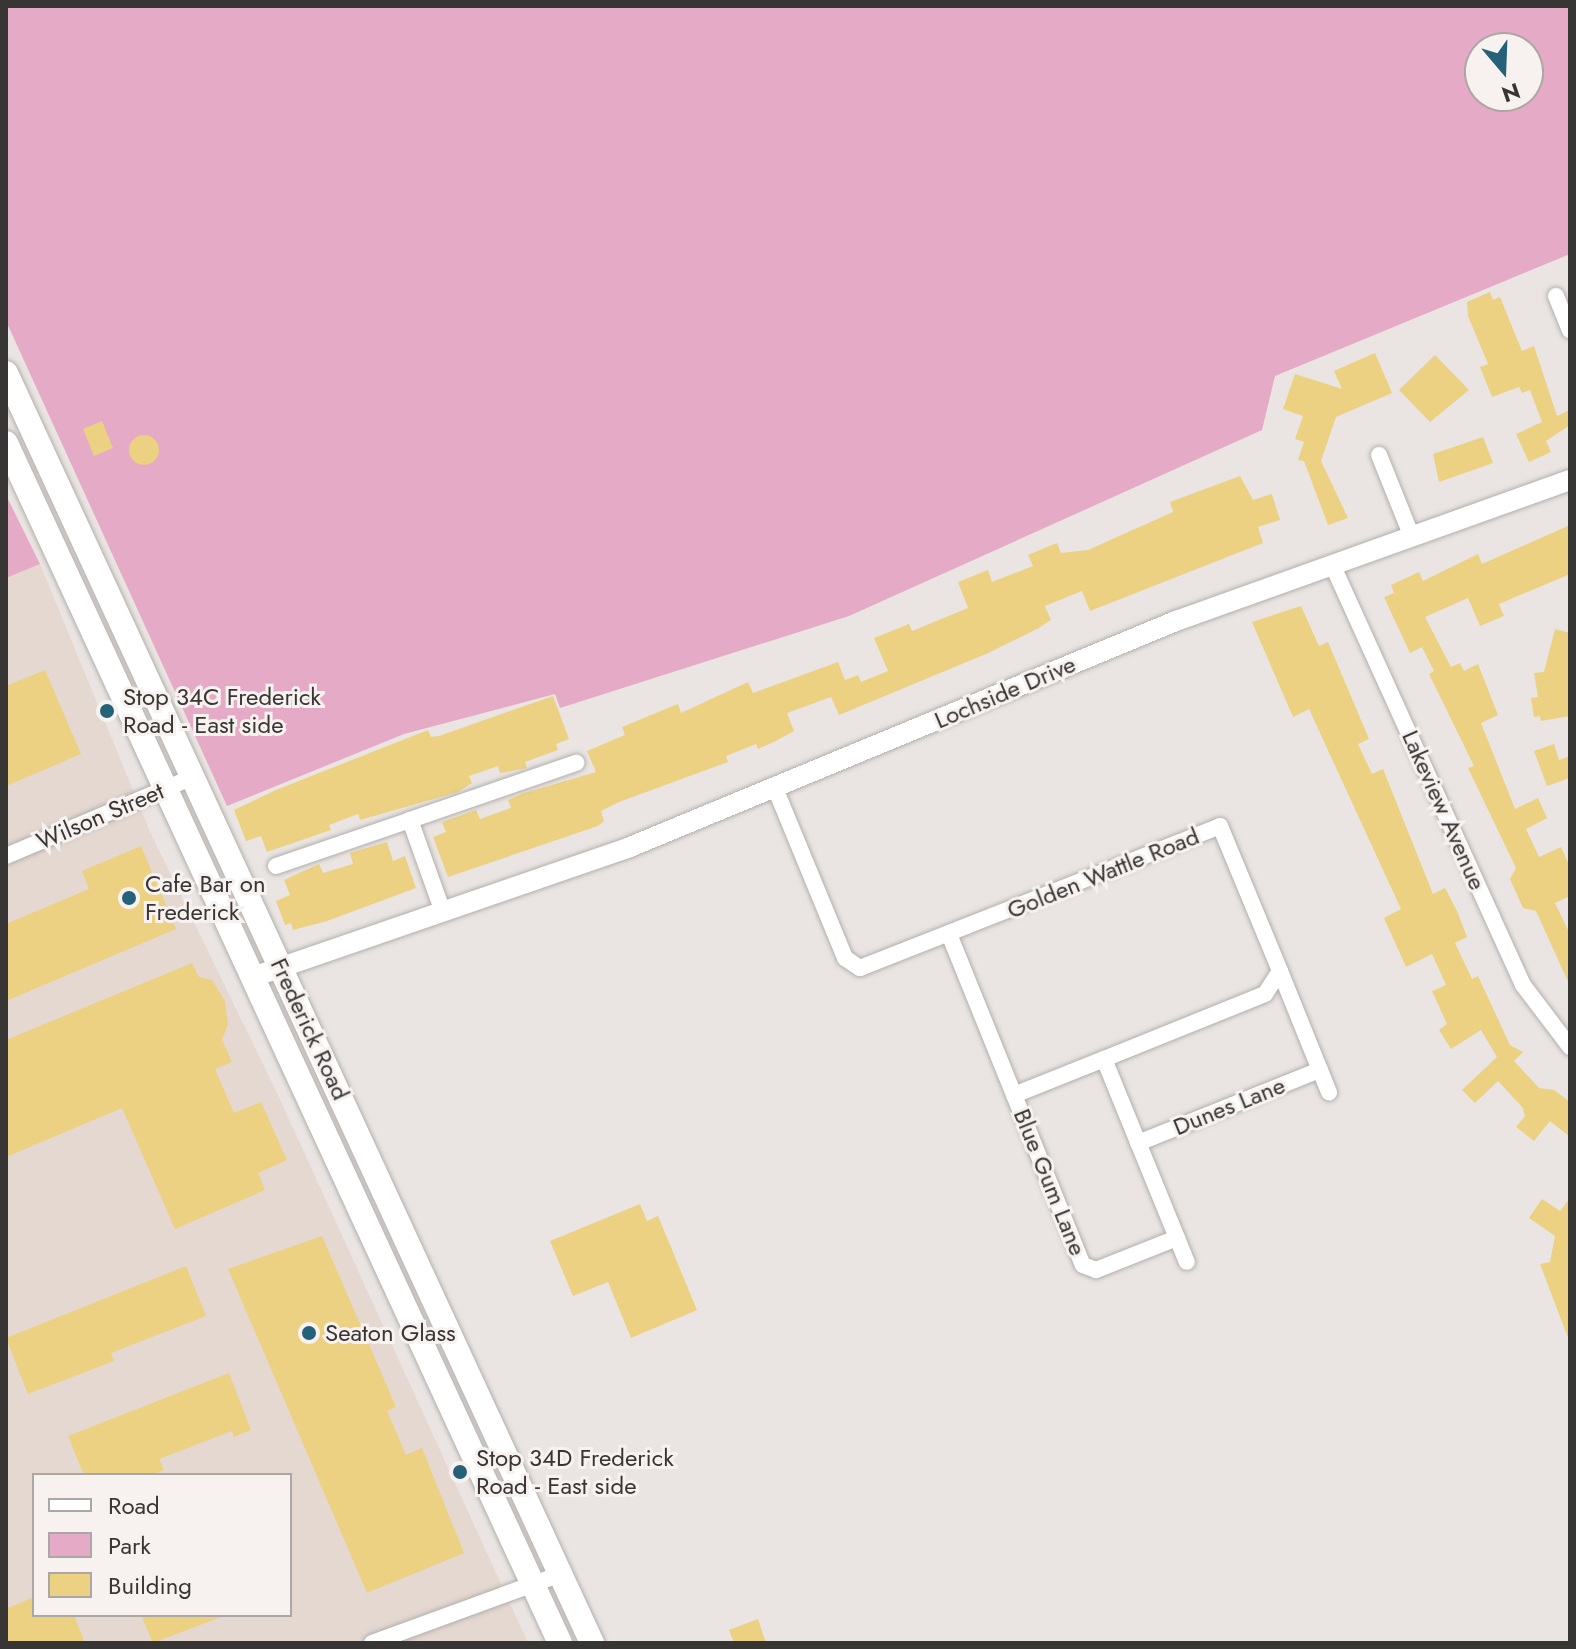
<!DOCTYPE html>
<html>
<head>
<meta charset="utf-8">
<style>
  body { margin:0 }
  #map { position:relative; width:1576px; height:1649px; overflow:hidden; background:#eae5e2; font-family:Jost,sans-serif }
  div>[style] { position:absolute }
  .built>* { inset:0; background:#e4d8d1 }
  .green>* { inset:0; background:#e5aac6 }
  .building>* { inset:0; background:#ebd181 }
  .round { border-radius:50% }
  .roads { filter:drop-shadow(0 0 2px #b3afac) drop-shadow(0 0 2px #b3afac) }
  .minor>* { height:16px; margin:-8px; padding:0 8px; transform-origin:8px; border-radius:8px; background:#fff }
  .tertiary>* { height:20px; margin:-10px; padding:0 10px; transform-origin:10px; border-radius:10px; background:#fff }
  .secondary>* { height:24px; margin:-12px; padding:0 12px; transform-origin:12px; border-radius:12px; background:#fff }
  .dots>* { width:22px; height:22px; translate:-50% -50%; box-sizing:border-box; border:4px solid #f7f2ef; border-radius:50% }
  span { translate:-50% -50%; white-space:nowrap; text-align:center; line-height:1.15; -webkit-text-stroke:6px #f7f2ef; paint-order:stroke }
  .street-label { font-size:24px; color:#383635 }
  .poi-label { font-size:24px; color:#383635 }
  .left { translate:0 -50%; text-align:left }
  .frame { position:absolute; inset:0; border:8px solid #383635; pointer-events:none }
  .legend { position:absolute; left:32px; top:1473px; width:260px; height:144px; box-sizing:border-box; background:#f7f2ef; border:2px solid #aba7a5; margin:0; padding:10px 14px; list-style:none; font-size:24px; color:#383635 }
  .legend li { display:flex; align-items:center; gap:16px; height:40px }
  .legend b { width:40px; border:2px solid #aba7a5 }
  .north { position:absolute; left:1464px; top:32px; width:80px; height:80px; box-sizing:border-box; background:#f7f2ef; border:2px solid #aba7a5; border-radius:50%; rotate:161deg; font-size:22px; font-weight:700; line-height:32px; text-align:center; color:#383635 }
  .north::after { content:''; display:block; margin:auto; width:28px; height:36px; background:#256179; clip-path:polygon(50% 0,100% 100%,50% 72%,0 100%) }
</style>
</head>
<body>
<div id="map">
  <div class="built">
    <i style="clip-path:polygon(evenodd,40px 564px,151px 834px,277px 1093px,528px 1643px,6px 1643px,6px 578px,40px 564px,34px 1475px,290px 1475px,290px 1615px,34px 1615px,34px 1475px)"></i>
  </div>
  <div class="green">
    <i style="clip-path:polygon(evenodd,6px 6px,1570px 6px,1570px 254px,1275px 376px,1262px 430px,849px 616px,560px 708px,555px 694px,404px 734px,227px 806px,6px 321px,6px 6px,1480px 48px,1528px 48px,1528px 96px,1480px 96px,1480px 48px)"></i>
    <i style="clip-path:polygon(6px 495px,40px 564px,6px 578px)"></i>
  </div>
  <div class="building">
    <i style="clip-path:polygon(1490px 292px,1493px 300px,1500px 297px,1522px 351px,1534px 346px,1557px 416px,1570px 410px,1570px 425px,1546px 441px,1551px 452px,1529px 462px,1516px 434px,1542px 422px,1530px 390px,1522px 393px,1519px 387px,1492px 397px,1480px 367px,1488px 364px,1468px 316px,1467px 302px)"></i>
    <i style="clip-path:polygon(1375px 353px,1392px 393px,1336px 417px,1321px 461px,1348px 518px,1328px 525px,1304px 461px,1298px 460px,1304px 442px,1295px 439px,1303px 416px,1283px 409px,1295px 374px,1342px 389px,1334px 371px)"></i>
    <i style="clip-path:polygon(1435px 355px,1469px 390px,1430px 422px,1399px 390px)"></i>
    <i style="clip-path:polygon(102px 421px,113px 448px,94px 456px,83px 429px)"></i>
    <i class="round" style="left:129px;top:435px;width:30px;height:30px"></i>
    <i style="clip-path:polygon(1483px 437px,1493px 463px,1439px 482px,1433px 454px)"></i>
    <i style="clip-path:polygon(1240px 476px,1253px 500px,1272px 494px,1280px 520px,1258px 527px,1263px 543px,1090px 611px,1082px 591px,1045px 606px,1051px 620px,1037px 629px,986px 654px,839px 715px,831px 697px,787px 713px,794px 731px,774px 742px,758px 749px,756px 744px,726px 756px,728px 762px,619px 802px,601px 811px,604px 821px,598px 826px,448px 877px,433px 837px,446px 832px,442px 822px,476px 810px,480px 819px,511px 808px,508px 800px,521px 794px,596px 772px,587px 751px,625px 735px,622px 727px,678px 704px,681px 713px,748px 682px,753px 693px,838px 662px,845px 680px,858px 675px,861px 682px,888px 671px,874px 638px,909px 624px,912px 631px,968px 608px,958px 582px,988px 570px,992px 582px,1033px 566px,1028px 555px,1057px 543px,1061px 553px,1088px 550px,1173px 512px,1170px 502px)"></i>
    <i style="clip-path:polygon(1570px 525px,1570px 574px,1499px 604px,1504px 616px,1480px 626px,1468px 598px,1425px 617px,1451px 667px,1460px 663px,1464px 671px,1478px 664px,1498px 715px,1481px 723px,1515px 809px,1538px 798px,1547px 818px,1526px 829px,1539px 857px,1561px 847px,1570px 867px,1570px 896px,1555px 903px,1570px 934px,1570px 986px,1536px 911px,1523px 908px,1510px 879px,1516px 868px,1468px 768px,1474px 766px,1429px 674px,1434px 671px,1422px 647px,1410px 653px,1384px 597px,1394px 593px,1391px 585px,1419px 572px,1423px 581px,1478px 554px,1482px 564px)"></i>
    <i style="clip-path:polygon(1301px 606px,1319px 646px,1328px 642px,1369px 739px,1358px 744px,1372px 774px,1383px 769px,1433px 894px,1445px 888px,1457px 911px,1467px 937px,1455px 943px,1472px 979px,1478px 976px,1510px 1045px,1523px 1052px,1514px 1061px,1539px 1088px,1554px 1090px,1570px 1102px,1570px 1137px,1550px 1121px,1534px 1141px,1516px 1127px,1525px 1116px,1523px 1108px,1498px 1081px,1475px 1103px,1462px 1090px,1497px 1057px,1481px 1030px,1451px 1049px,1439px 1030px,1447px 1024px,1432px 991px,1446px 985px,1432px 954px,1406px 967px,1384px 918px,1401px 909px,1309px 709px,1293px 717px,1252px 622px)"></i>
    <i style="clip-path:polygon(1555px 629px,1570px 633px,1570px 716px,1541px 721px,1540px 716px,1534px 717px,1531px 698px,1538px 697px,1534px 673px,1544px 672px)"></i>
    <i style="clip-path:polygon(45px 670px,81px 754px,6px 786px,6px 686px)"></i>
    <i style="clip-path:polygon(553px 696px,569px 739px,556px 744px,558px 750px,525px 762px,527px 768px,500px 773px,498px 766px,469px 776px,472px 783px,458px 792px,360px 820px,358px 814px,329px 825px,331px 830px,267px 852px,261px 836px,246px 841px,234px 810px,276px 790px,428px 730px,431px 737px,439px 736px)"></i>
    <i style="clip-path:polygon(1554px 744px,1559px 760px,1570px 756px,1570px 778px,1547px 786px,1534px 751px)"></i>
    <i style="clip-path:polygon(387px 842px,393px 861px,405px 856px,416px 888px,327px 921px,293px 930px,291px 923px,285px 925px,276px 901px,290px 895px,284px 880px,319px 864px,323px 873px,353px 864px,350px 853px)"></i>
    <i style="clip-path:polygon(141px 846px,176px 929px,6px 1001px,6px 924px,89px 889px,82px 871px)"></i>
    <i style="clip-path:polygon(192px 963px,199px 977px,212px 980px,225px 1001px,228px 1024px,222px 1040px,232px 1062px,215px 1069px,234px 1113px,261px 1102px,287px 1160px,258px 1173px,265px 1190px,175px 1229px,122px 1108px,6px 1157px,6px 1040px)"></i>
    <i style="clip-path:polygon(1570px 1198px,1570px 1343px,1540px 1264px,1550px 1262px,1555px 1236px,1529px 1218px,1542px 1199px,1560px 1211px)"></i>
    <i style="clip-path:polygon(640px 1204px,647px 1221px,658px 1216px,697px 1310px,631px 1338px,608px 1282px,573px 1296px,550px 1241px)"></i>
    <i style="clip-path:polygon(322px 1236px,396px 1407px,387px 1411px,406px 1455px,422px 1448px,464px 1553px,367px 1593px,228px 1269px)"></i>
    <i style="clip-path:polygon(186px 1266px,206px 1316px,111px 1353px,114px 1361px,28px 1394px,6px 1338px)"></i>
    <i style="clip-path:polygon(229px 1373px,251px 1430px,234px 1437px,232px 1431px,159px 1459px,164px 1470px,152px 1475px,84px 1475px,68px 1436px)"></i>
    <i style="clip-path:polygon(34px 1597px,34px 1615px,74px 1615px,85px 1643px,6px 1643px,6px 1609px)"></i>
    <i style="clip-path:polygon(141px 1615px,226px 1615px,153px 1643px)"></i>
    <i style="clip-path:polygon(758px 1619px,766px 1643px,734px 1643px,729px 1630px)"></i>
  </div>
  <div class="roads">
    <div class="minor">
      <i style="left:1556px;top:296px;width:37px;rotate:68deg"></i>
      <i style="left:1379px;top:455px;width:88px;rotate:68.1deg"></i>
      <i style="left:1332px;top:564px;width:462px;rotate:65.6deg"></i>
      <i style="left:1523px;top:985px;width:78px;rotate:52.8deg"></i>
      <i style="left:775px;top:788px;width:184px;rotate:67.6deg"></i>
      <i style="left:845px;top:958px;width:18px;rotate:34deg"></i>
      <i style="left:860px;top:968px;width:387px;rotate:-21.5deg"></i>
      <i style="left:1220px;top:826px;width:157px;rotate:67.5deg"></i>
      <i style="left:1280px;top:971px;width:27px;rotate:123deg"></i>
      <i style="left:1265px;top:994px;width:174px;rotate:158deg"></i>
      <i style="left:1104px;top:1059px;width:219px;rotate:67.8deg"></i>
      <i style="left:410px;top:820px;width:176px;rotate:-19deg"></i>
      <i style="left:6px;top:856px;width:203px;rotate:-22.9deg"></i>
      <i style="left:276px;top:866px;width:142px;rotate:-18.9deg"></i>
      <i style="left:410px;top:820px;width:98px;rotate:70.3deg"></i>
      <i style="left:949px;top:934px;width:357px;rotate:68deg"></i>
      <i style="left:1083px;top:1265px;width:14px;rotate:21deg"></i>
      <i style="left:1096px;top:1270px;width:87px;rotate:-21.6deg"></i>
      <i style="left:1280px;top:971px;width:131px;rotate:68deg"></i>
      <i style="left:1014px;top:1095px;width:97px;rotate:-21.8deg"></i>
      <i style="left:1138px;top:1143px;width:196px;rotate:-21.9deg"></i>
      <i style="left:372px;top:1643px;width:201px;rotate:-20.1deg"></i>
    </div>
    <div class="tertiary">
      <i style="left:253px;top:977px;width:399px;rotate:-19deg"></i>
      <i style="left:630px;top:847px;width:591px;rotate:-22.49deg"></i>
      <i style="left:1176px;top:621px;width:418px;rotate:-19.7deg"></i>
    </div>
    <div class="secondary">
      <i style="left:6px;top:373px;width:1399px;rotate:65.23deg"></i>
      <i style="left:6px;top:443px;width:1322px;rotate:65.22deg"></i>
    </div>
  </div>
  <div class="dots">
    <i style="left:107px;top:711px;background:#256179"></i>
    <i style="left:129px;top:898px;background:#256179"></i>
    <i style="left:309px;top:1333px;background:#256179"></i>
    <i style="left:460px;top:1472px;background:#256179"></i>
  </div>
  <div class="street-label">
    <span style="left:1005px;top:692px;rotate:-23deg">Lochside Drive</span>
    <span style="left:1444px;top:810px;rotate:66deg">Lakeview Avenue</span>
    <span style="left:100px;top:816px;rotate:-23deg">Wilson Street</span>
    <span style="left:1103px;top:873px;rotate:-22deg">Golden Wattle Road</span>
    <span style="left:310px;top:1029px;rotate:65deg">Frederick Road</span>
    <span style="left:1229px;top:1106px;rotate:-22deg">Dunes Lane</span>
    <span style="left:1050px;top:1182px;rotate:68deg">Blue Gum Lane</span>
  </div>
  <div class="poi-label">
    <span class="left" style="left:123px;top:711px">Stop 34C Frederick<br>Road - East side</span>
    <span class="left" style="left:145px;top:898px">Cafe Bar on<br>Frederick</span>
    <span class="left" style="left:325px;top:1333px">Seaton Glass</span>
    <span class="left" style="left:476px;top:1472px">Stop 34D Frederick<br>Road - East side</span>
  </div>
  <div class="frame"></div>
  <ul class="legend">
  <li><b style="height:10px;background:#fff"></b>Road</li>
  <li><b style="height:22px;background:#e5aac6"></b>Park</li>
  <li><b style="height:22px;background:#ebd181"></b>Building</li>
  </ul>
  <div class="north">N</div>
</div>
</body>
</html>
